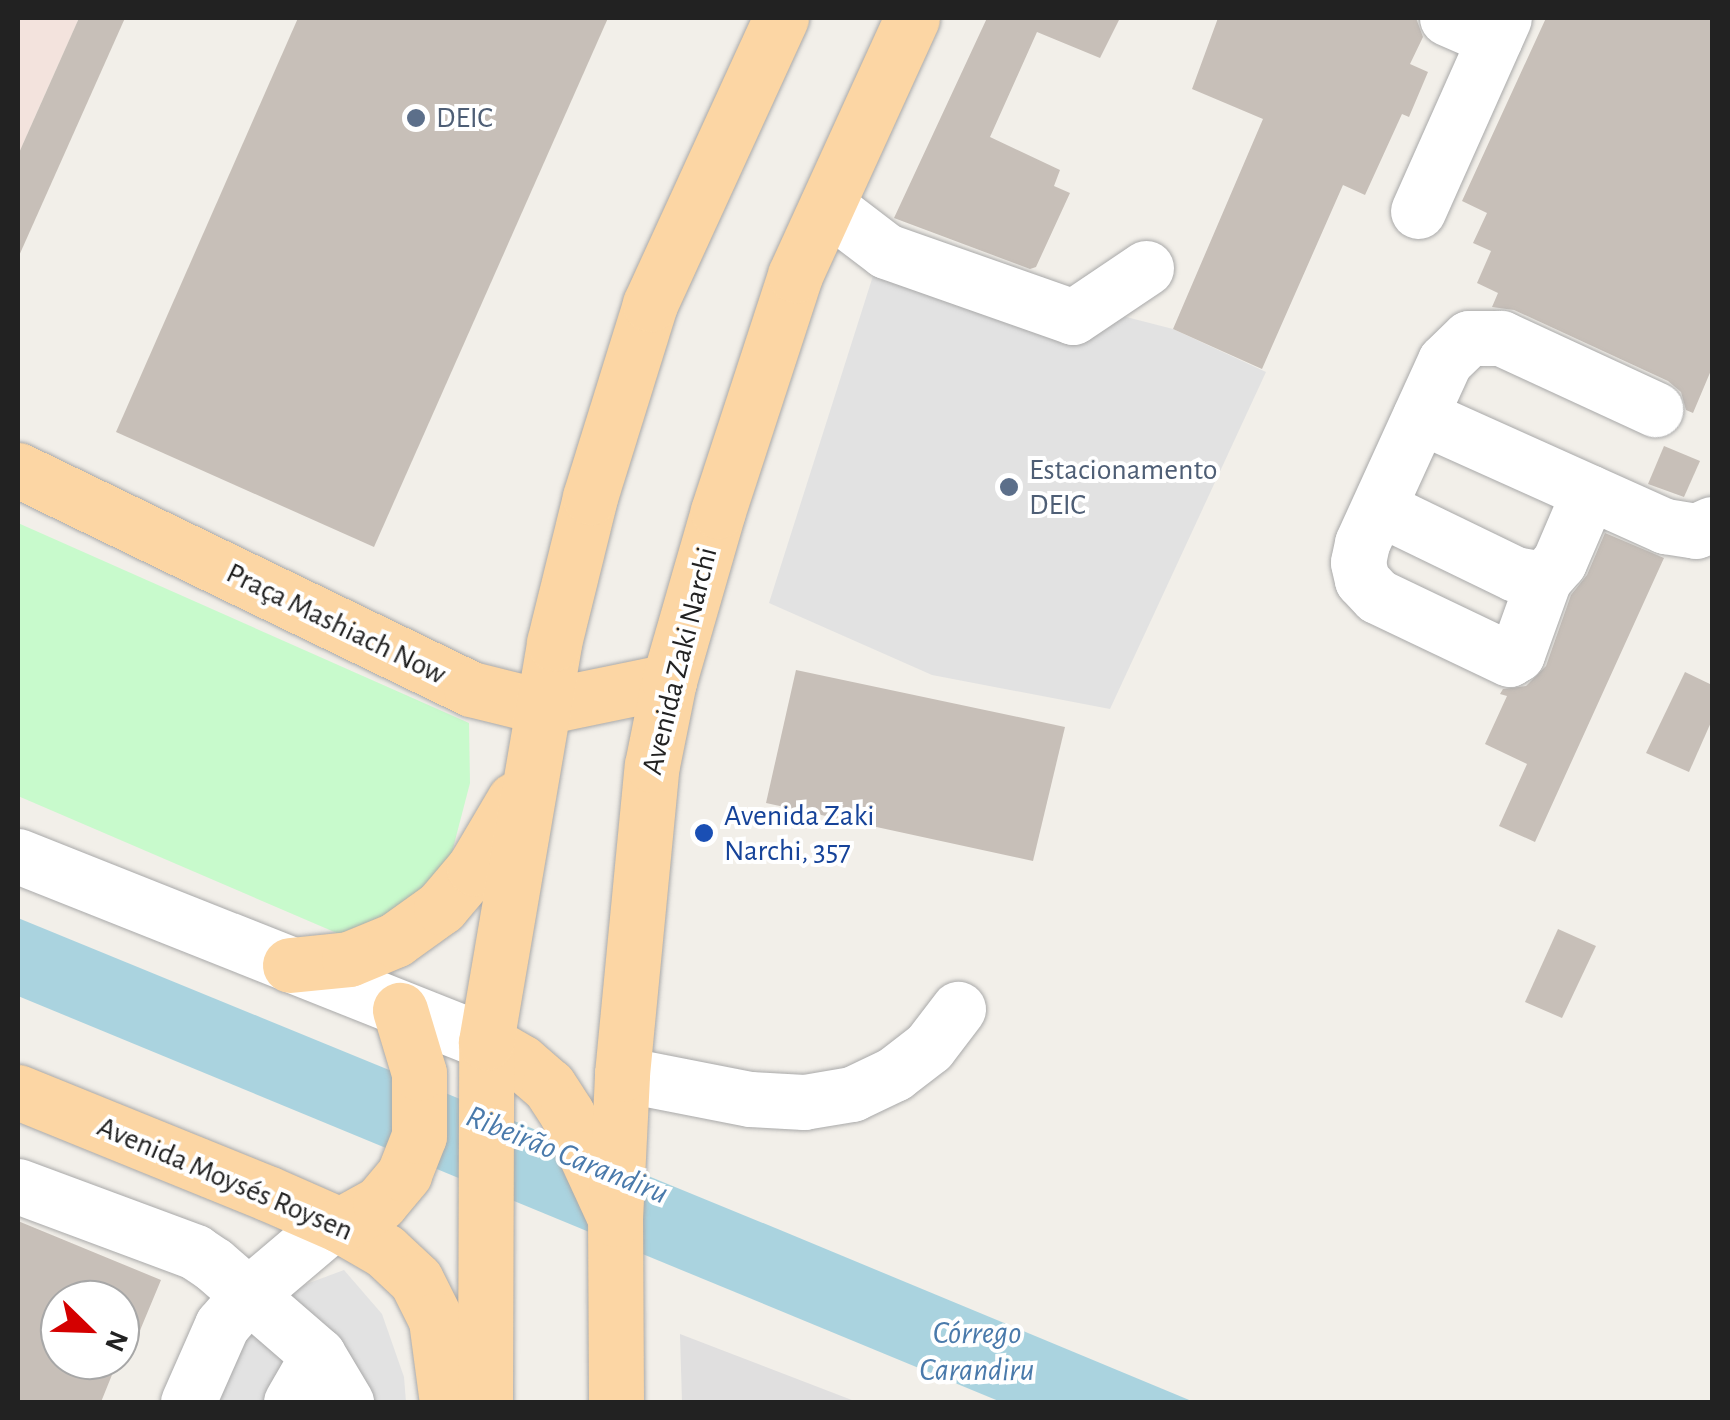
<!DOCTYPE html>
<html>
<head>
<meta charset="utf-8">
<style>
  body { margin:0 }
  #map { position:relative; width:1730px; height:1420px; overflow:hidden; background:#f2efe9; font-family:"Alegreya Sans",sans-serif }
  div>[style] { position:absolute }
  .residential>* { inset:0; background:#e0dfdf }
  .military>* { inset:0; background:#f3e3dd }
  .park>* { inset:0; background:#c8facc }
  .parking>* { inset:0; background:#e2e2e2 }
  .water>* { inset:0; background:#aad3df }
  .building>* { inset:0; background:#c7bfb8 }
  .roads { filter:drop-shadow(0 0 2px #a9a9a9) drop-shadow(0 0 2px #a9a9a9) }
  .minor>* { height:55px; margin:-27.5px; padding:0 27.5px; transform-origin:27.5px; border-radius:27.5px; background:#fff }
  .major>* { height:55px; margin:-27.5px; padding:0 27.5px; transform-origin:27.5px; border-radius:27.5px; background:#fcd6a4 }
  .dots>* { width:28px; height:28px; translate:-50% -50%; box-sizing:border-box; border:5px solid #fff; border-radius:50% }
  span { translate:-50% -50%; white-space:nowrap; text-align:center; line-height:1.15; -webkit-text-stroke:8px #fff; paint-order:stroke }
  .service-label { font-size:30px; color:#4e5e75 }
  .left { translate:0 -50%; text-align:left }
  .street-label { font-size:30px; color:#222 }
  .transit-label { font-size:30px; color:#164399 }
  .water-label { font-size:32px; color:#4a7aab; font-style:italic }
  .frame { position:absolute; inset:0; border:20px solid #222; pointer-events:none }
  .north { position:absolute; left:40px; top:1280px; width:100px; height:100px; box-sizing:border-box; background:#fff; border:2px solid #a7a7a7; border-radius:50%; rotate:113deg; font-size:28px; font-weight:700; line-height:40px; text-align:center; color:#222 }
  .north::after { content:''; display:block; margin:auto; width:35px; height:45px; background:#d40000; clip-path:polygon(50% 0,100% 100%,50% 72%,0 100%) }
</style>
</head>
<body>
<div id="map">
  <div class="residential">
    <i style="clip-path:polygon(680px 1334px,857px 1402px,682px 1402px)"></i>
  </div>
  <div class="military">
    <i style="clip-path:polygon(18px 18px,79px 18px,18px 155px)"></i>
  </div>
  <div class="park">
    <i style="clip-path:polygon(18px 523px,469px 723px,470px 783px,451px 856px,367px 946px,18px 796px)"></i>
  </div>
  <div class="parking">
    <i style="clip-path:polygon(885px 238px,1021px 290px,1173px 329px,1266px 372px,1110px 709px,932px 675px,769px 603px)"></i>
    <i style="clip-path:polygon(344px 1270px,382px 1314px,404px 1377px,406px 1402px,182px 1402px,285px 1292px)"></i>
  </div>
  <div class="water">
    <i style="clip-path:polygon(18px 918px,785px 1232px,1194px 1402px,1001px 1402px,18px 996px)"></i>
  </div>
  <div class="building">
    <i style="clip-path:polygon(79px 18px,125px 18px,18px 258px,18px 155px)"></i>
    <i style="clip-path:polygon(298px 18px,608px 18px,374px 547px,116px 432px)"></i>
    <i style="clip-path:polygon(987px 18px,1120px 18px,1100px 58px,1037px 32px,990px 137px,1060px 170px,1054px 186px,1070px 193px,1036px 267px,1030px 269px,894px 218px)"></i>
    <i style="clip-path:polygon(1218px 18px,1416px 18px,1423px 37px,1410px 64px,1428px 72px,1409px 117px,1402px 114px,1365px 195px,1343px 185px,1262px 369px,1173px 329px,1263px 119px,1192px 89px)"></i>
    <i style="clip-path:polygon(1546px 18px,1712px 18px,1712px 368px,1693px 413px,1686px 410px,1681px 392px,1668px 381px,1514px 310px,1492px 307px,1498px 293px,1477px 283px,1491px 251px,1473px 243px,1487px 213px,1462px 201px)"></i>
    <i style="clip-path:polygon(1664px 446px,1700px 461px,1684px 497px,1648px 484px)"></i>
    <i style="clip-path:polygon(1605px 533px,1664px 558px,1535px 842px,1499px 826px,1527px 764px,1485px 744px,1507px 696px,1500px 694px,1503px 689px,1526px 686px,1546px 666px,1571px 595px,1587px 575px)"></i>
    <i style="clip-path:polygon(796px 670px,1065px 727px,1033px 861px,766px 803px)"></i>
    <i style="clip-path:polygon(1685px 672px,1712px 685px,1712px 720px,1689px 772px,1646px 753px)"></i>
    <i style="clip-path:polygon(1558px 929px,1596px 946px,1562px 1018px,1525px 1002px)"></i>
    <i style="clip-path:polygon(18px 1221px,161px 1280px,131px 1352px,123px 1349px,120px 1356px,120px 1300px,60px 1300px,60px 1360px,118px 1360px,101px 1402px,18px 1402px)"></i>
  </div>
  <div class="roads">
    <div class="minor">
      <i style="left:1447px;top:18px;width:52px;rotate:23.6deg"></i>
      <i style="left:827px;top:206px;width:74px;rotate:37.3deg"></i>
      <i style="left:886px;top:251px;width:198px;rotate:19.4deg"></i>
      <i style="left:1073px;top:317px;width:88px;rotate:-33.9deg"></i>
      <i style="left:1418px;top:211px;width:211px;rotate:-66deg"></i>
      <i style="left:1420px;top:416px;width:269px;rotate:24.2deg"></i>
      <i style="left:1665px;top:526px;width:31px;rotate:9deg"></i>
      <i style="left:1696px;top:531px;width:17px;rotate:-24deg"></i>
      <i style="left:1381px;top:509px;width:149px;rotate:25.9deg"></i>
      <i style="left:1515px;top:574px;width:29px;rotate:10deg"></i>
      <i style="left:1544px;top:579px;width:23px;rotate:-49deg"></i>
      <i style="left:1559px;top:562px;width:76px;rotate:-66.8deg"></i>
      <i style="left:1544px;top:579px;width:80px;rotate:109.8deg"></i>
      <i style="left:1517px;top:654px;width:9px;rotate:148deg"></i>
      <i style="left:1509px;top:659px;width:146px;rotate:-154.5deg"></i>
      <i style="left:1377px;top:596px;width:22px;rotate:-133deg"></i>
      <i style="left:1362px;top:580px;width:18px;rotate:-103deg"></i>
      <i style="left:1358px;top:562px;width:19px;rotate:-78deg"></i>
      <i style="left:1362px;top:543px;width:200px;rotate:-65.5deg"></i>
      <i style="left:1445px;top:361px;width:33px;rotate:-44deg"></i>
      <i style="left:1469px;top:338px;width:32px"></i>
      <i style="left:1501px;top:338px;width:170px;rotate:24.8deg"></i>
      <i style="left:18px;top:856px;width:504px;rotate:21.67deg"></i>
      <i style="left:622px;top:1074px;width:130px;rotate:11.1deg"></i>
      <i style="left:750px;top:1099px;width:54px;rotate:3.2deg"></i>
      <i style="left:804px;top:1102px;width:49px;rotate:-9.5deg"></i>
      <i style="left:852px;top:1094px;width:47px;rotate:-25.5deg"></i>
      <i style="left:894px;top:1074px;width:44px;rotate:-37.6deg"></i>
      <i style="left:929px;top:1047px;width:48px;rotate:-52.7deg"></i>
      <i style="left:18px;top:1186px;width:189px;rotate:20.4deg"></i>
      <i style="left:195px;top:1252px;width:22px;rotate:34deg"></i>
      <i style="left:213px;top:1264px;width:139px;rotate:40.9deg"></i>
      <i style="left:318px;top:1355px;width:55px;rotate:59.2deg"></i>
      <i style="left:188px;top:1402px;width:84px;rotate:-66.2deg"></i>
      <i style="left:222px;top:1325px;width:41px;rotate:-48.9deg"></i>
      <i style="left:249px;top:1294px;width:111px;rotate:-40.3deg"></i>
      <i style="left:291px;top:1402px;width:54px;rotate:-60.1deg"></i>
    </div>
    <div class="major">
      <i style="left:18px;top:470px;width:503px;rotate:25.8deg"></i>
      <i style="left:471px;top:689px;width:74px;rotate:14deg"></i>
      <i style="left:543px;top:707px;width:129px;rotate:-11.7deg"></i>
      <i style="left:290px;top:965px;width:59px;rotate:-5.8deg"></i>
      <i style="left:349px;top:959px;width:50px;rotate:-22.4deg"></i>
      <i style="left:395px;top:940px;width:57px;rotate:-35.7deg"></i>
      <i style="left:441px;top:907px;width:51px;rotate:-49.8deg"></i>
      <i style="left:474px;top:868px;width:79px;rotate:-59.5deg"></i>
      <i style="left:486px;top:1042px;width:40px;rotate:29.7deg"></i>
      <i style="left:521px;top:1062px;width:37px;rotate:41deg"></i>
      <i style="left:549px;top:1086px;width:33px;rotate:57deg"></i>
      <i style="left:567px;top:1114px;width:108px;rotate:65.3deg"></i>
      <i style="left:18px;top:1092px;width:269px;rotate:22.1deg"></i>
      <i style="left:267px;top:1193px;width:80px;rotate:23.7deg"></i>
      <i style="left:340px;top:1225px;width:52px;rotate:30deg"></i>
      <i style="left:385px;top:1251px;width:42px;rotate:43.1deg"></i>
      <i style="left:416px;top:1280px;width:45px;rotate:63.4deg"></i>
      <i style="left:436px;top:1320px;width:83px;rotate:82.4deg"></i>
      <i style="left:340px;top:1225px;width:46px;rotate:-28.8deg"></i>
      <i style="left:380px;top:1203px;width:38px;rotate:-50deg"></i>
      <i style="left:404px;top:1174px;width:41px;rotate:-68.5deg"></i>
      <i style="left:419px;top:1136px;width:63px;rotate:-90deg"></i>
      <i style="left:419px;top:1073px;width:66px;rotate:-106.8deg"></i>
      <i style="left:485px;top:1402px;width:360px;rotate:-89.8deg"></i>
      <i style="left:486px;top:1042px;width:405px;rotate:-80.3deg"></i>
      <i style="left:554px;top:643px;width:150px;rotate:-76.1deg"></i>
      <i style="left:590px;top:497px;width:202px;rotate:-72.7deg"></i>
      <i style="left:650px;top:304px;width:315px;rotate:-65.4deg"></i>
      <i style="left:616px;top:1402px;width:183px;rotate:-90.3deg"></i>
      <i style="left:615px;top:1219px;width:145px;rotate:-87.2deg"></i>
      <i style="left:622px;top:1074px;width:310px;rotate:-84.5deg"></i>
      <i style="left:652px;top:765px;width:86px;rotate:-78.6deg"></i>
      <i style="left:669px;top:681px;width:177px;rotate:-73.9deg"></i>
      <i style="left:718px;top:511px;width:248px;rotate:-71.9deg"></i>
      <i style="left:795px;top:275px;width:282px;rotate:-65.5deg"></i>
    </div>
  </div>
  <div class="dots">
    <i style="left:416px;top:118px;background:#5c6f8a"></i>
    <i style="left:1009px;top:487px;background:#5c6f8a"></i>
    <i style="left:704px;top:833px;background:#1a4fb4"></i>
  </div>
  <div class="service-label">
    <span class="left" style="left:436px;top:118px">DEIC</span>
    <span class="left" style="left:1029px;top:487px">Estacionamento<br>DEIC</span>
  </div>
  <div class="street-label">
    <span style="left:336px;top:624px;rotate:26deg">Praça Mashiach Now</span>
    <span style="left:680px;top:661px;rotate:-76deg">Avenida Zaki Narchi</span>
    <span style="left:225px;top:1179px;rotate:23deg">Avenida Moysés Roysen</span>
  </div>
  <div class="transit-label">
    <span class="left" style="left:724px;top:833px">Avenida Zaki<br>Narchi, 357</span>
  </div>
  <div class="water-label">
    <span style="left:567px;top:1155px;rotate:22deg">Ribeirão Carandiru</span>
    <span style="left:977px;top:1352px">Córrego<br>Carandiru</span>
  </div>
  <div class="frame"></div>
  <div class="north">N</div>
</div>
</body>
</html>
